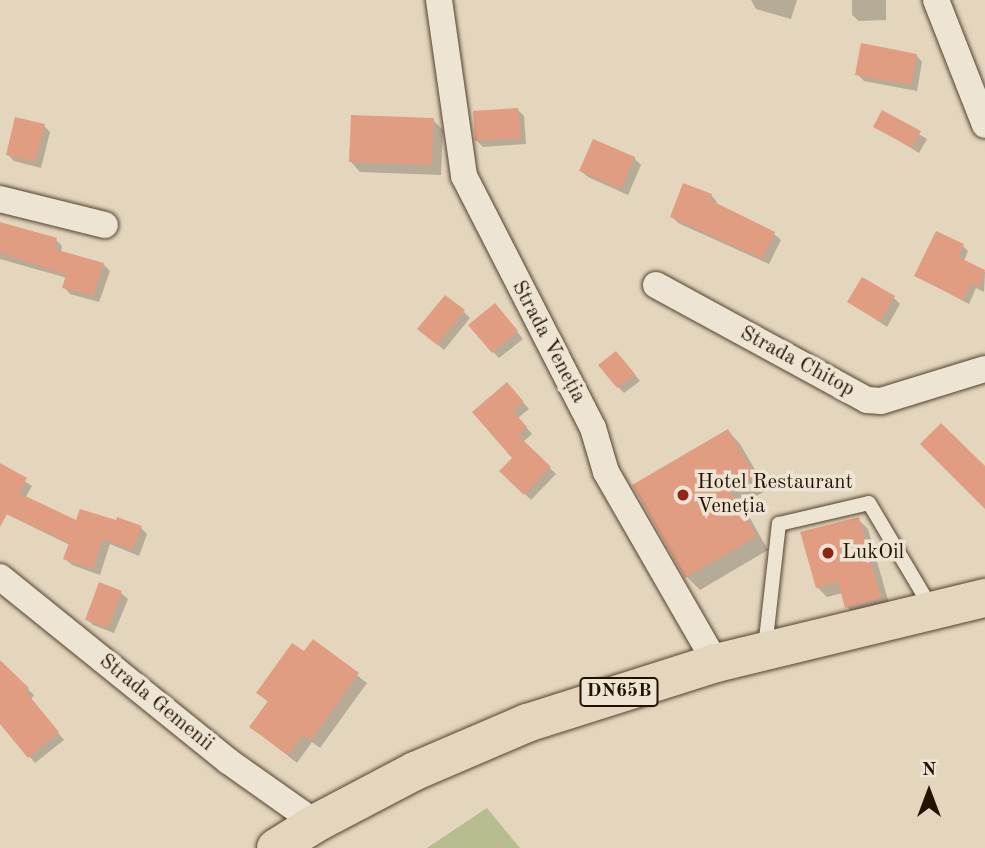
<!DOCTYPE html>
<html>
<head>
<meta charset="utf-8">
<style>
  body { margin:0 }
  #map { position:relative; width:985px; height:848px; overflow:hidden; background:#e4d6bd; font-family:"Old Standard TT",serif }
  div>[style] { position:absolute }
  .green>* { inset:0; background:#b7bd8e }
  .shadow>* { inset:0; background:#0003 }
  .building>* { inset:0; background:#e09d82 }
  .roads { filter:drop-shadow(0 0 2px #54422f) drop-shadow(0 0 2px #54422f) }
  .lane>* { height:14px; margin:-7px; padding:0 7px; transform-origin:7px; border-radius:7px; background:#ede4d4 }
  .street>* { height:26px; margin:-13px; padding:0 13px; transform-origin:13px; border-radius:13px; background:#ede4d4 }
  .primary>* { height:38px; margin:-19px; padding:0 19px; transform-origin:19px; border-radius:19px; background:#e4d6bd }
  .dots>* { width:19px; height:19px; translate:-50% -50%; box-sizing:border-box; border:4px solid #ede4d4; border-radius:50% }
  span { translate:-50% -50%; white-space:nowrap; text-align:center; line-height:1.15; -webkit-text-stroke:7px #ede4d4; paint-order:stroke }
  .shield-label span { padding:2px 5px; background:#ede4d4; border:2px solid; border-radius:5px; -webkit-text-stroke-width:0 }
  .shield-label { font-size:19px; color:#241100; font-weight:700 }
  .street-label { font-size:21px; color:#241100 }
  .poi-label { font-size:21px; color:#241100 }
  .left { translate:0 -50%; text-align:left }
  .north { position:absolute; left:894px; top:757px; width:70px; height:70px; -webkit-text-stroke:5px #ede4d4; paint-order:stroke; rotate:0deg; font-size:19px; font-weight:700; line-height:28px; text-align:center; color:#241100 }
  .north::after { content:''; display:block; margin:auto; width:24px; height:32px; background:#241100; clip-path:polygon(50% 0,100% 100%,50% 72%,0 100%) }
</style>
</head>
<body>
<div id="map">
  <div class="green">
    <i style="clip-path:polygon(487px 808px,520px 848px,427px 848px)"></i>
  </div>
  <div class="shadow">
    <i style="clip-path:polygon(751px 0,797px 0,791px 19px,756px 9px)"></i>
    <i style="clip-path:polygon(852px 0,886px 0,886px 20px,859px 21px,852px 15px)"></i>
    <i style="clip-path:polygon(916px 55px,922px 62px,917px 91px,864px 81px,857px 74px)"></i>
    <i style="clip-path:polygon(518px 110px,524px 116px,526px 144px,483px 147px,477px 141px)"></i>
    <i style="clip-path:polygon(883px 113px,927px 139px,919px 153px,875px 126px)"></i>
    <i style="clip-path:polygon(433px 120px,443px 130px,441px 175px,360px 172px,351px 162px)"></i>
    <i style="clip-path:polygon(44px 126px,50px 132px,41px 168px,14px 161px,8px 155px)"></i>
    <i style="clip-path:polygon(634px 158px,641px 165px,628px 195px,588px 177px,581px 171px)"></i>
    <i style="clip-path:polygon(711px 195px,717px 202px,716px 205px,774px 234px,781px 240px,769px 264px,678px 223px,672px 217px)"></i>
    <i style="clip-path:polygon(0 224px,56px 240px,62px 246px,61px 252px,103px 264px,110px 271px,99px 302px,70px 294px,64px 287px,67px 278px,0 259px)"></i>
    <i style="clip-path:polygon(963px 246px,968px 251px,964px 261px,985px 272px,984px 292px,976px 288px,969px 304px,916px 276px)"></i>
    <i style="clip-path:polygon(894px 298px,900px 304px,887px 327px,850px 302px)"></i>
    <i style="clip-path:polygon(501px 311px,523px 339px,499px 358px,493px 352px)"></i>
    <i style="clip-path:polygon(464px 312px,470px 318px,444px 350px,426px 335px)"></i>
    <i style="clip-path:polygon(622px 359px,640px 381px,624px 393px,618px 387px)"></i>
    <i style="clip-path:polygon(512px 390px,529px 409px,518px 418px,532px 434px,523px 442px,556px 474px,531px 500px,502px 471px,514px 458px,475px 412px)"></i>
    <i style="clip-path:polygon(728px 431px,740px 444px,767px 490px,742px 504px,768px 550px,700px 590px,687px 577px)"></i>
    <i style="clip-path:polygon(0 466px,32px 486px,25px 498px,77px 523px,141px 528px,147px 534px,139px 556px,110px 544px,100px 575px,72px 565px,65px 559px,70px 545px,0 511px)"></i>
    <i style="clip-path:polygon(858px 519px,868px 529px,890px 607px,857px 616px,847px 607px,843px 593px,827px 597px,817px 587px)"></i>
    <i style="clip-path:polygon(121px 593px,128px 599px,114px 633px,93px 625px,87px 619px)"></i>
    <i style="clip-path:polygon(313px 642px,367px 683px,320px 748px,312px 742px,297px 763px,251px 727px,269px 703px,258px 693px,304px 654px)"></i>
    <i style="clip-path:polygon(1px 663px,34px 695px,31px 699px,64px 740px,35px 763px,0 721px)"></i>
  </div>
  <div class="building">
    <i style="clip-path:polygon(861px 43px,917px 54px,911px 85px,855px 75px)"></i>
    <i style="clip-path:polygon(518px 108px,521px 138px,475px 141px,473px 111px)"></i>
    <i style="clip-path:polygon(882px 110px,921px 131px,912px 148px,873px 127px)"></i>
    <i style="clip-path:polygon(351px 115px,434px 118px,432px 165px,349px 162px)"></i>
    <i style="clip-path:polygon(15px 117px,45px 124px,35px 162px,6px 155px)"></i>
    <i style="clip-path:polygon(593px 139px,635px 157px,621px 189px,579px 171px)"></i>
    <i style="clip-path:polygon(683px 183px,712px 194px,710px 200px,775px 232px,762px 259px,670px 217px)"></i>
    <i style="clip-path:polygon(0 222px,57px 238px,54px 249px,104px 263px,93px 296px,62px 288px,66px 275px,0 253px)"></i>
    <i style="clip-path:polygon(936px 231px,964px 244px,958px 257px,985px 270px,979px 288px,971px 284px,963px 300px,914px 276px)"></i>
    <i style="clip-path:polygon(862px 277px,895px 296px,880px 322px,847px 302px)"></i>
    <i style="clip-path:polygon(445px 295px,465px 310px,437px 345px,417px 329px)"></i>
    <i style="clip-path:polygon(495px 303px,518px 331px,492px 353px,468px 325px)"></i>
    <i style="clip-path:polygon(616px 351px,635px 374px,617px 388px,598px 365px)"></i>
    <i style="clip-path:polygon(507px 382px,524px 402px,513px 411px,527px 427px,518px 435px,551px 467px,524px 495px,499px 471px,512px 458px,472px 412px)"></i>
    <i style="clip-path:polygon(941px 423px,985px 466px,985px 509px,920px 444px)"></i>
    <i style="clip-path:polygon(728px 429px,755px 476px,730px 491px,757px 536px,685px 578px,632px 485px)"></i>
    <i style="clip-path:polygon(0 463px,27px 478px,19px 493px,76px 520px,80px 509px,116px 520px,117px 517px,142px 526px,132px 550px,103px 539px,93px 569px,63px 559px,69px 543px,7px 514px,0 527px)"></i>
    <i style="clip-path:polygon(859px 517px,881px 598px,845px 608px,838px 582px,816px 588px,800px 532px)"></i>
    <i style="clip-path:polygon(99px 582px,122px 591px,108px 628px,85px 620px)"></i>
    <i style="clip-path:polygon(313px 639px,359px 673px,311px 740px,303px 735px,288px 755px,249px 727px,268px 701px,256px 693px,292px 643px,304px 651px)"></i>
    <i style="clip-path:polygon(0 660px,29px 688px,26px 692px,59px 732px,28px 758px,0 724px)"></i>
  </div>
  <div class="roads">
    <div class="lane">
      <i style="left:765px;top:648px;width:125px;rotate:-83.6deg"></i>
      <i style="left:779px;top:524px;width:92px;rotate:-13.1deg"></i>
      <i style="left:869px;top:503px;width:123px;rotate:59.3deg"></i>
    </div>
    <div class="street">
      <i style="left:439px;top:0;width:178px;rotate:81.9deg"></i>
      <i style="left:464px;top:176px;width:283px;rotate:62.9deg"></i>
      <i style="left:593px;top:428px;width:46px;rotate:73.5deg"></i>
      <i style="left:606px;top:472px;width:220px;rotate:60.1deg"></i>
      <i style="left:936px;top:0;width:134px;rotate:68.6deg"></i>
      <i style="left:0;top:199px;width:108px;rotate:13.9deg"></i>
      <i style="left:656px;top:285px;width:240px;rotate:28.6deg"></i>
      <i style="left:867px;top:400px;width:14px;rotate:4deg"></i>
      <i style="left:881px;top:401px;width:109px;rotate:-17.1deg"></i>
      <i style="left:0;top:577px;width:293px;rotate:38.9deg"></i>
      <i style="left:228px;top:761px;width:108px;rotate:35.2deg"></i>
    </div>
    <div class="primary">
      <i style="left:276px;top:848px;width:47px;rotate:-32deg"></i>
      <i style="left:316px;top:823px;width:112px;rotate:-27.7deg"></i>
      <i style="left:415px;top:771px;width:122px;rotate:-23.2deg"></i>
      <i style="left:527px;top:723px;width:198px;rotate:-17.6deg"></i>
      <i style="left:716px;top:663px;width:277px;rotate:-13.6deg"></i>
    </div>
  </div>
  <div class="dots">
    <i style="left:683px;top:495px;background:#8f2418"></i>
    <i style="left:828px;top:553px;background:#8f2418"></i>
  </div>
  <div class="shield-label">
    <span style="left:619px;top:692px">DN65B</span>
  </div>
  <div class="street-label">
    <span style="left:548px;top:342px;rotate:62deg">Strada Veneția</span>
    <span style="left:797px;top:362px;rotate:28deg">Strada Chitop</span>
    <span style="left:156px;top:703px;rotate:39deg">Strada Gemenii</span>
  </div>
  <div class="poi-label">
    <span class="left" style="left:697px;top:495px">Hotel Restaurant<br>Veneția</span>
    <span class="left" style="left:842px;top:553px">LukOil</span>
  </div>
  <div class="north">N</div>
</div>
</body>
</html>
